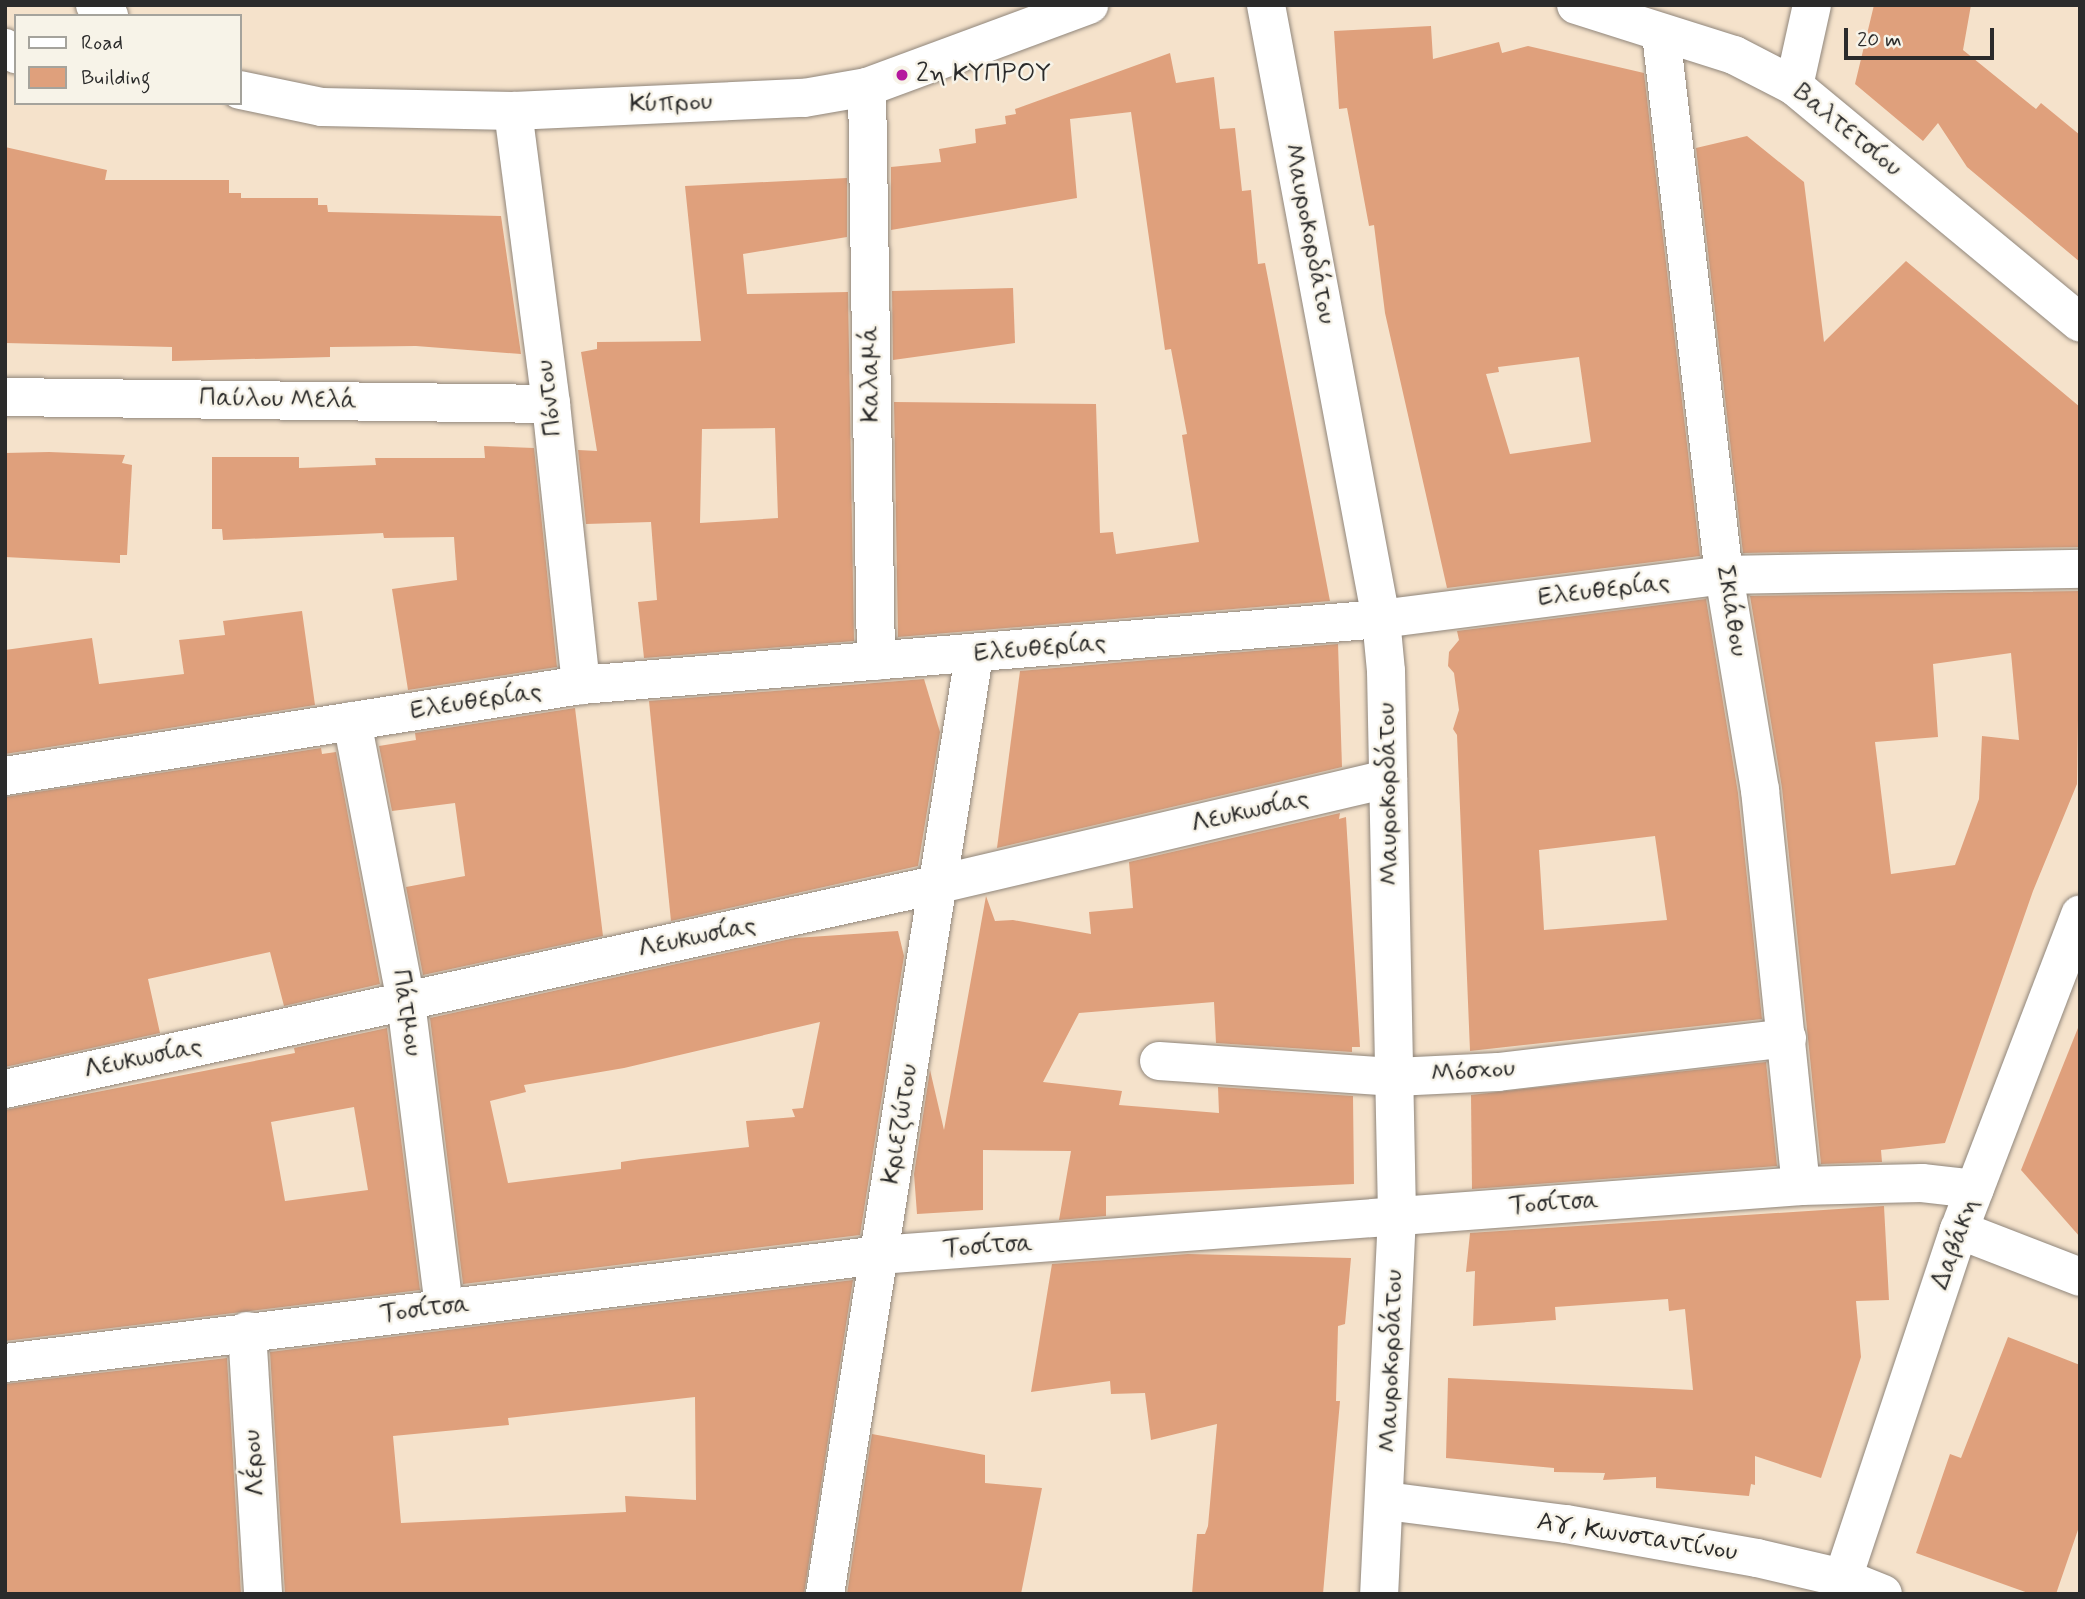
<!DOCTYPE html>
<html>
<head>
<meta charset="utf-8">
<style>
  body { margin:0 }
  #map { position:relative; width:2085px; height:1599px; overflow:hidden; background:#f5e2cb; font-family:Mynerve,sans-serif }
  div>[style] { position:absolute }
  .building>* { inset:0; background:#dfa07c }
  .roads { filter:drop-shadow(0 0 2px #90867b) drop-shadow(0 0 2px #90867b) }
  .minor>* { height:38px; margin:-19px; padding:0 19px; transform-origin:19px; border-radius:19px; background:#fff }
  .dots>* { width:19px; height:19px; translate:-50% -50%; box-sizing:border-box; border:4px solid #f7f3e8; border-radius:50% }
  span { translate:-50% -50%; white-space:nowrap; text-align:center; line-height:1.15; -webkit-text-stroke:5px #f7f3e8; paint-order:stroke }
  .poi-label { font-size:26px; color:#2b2b2b }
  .left { translate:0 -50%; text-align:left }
  .street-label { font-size:26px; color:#2b2b2b }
  .frame { position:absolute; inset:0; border:7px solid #2b2b2b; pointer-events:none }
  .legend { position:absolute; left:14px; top:14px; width:228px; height:91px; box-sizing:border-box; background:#f7f3e8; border:2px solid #a5a39c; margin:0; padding:9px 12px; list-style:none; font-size:21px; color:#2b2b2b }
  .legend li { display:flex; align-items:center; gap:14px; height:35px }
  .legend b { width:35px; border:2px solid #a5a39c }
  .scale { position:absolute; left:1844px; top:28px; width:150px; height:32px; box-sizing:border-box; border:4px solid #2b2b2b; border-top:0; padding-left:9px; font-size:21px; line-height:24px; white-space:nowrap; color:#2b2b2b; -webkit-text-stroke:5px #f7f3e8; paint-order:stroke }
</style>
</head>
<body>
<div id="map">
  <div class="building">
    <i style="clip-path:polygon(1874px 5px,1971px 5px,1963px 50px,2036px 109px,2041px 103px,2080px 135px,2080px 262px,1967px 167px,1938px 123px,1923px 141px,1855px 84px)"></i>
    <i style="clip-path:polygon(evenodd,1431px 26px,1433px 59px,1499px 42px,1502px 53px,1528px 46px,1644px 73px,1700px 556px,1447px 588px,1385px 313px,1374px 225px,1369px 226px,1347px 108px,1339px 109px,1334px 31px,1431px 26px,1579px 357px,1591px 442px,1510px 454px,1486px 374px,1499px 372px,1498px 367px,1579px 357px)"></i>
    <i style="clip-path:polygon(1170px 53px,1176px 83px,1214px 77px,1220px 129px,1235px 128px,1242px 191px,1251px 190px,1258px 264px,1265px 263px,1330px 601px,898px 637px,894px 402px,1096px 404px,1100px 533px,1113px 532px,1116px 554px,1199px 542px,1182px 435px,1187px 434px,1171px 349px,1165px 350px,1131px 112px,1070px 119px,1077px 198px,891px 230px,891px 167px,941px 162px,939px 149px,976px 143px,975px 129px,1006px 124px,1005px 116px,1016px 114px,1015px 109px)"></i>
    <i style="clip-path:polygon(1747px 136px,1804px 182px,1824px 342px,1906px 261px,2080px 407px,2080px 547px,1743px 553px,1696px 148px)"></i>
    <i style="clip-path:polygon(5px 147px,107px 170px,105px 180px,229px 180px,229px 193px,241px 193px,241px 198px,318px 198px,318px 205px,327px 205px,328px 212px,501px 216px,521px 354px,416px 346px,330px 347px,330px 357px,172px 361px,172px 347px,5px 343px)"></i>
    <i style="clip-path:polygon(evenodd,847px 178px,847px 237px,743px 254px,747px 294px,848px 292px,854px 641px,644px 658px,638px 602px,657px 600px,651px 522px,586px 524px,578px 450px,597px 451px,581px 352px,597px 349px,597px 342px,701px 341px,685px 186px,847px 178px,775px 428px,778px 518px,700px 523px,702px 429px,775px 428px)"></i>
    <i style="clip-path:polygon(1013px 288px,1015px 343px,893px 360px,892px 291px)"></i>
    <i style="clip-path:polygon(484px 446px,534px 448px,557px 667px,408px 690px,392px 589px,457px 580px,454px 537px,384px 538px,383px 533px,223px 540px,222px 529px,212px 529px,212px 457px,299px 457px,299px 468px,376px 465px,375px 458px,485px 458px)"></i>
    <i style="clip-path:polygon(49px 452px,125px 455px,122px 463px,132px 465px,127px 555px,120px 555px,120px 563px,5px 557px,5px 453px)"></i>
    <i style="clip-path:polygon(evenodd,2080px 591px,2077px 784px,2033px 891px,1945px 1143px,1881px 1150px,1882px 1162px,1821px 1164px,1782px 788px,1750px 596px,2080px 591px,2011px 653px,2019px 740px,1982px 736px,1979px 799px,1955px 865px,1891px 874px,1875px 742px,1938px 737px,1933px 664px,2011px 653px)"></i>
    <i style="clip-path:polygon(evenodd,1706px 599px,1738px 793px,1762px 1019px,1470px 1051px,1457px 735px,1453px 729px,1459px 710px,1454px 673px,1448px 666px,1449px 652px,1459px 640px,1457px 631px,1706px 599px,1655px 836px,1667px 920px,1544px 930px,1539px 850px,1655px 836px)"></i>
    <i style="clip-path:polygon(302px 611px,315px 705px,5px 754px,5px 650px,92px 638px,99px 684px,184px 674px,179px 640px,225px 635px,223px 621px)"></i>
    <i style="clip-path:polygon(1338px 644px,1342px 767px,997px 848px,1020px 671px)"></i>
    <i style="clip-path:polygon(924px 679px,940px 732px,918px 866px,671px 921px,649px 701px)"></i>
    <i style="clip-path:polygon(575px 708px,603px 936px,423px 975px,406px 887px,465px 876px,455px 803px,392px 811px,379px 746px,416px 740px,415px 733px)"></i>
    <i style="clip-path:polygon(321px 748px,322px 754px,336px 752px,380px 984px,284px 1006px,270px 952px,148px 979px,160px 1033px,5px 1067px,5px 797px)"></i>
    <i style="clip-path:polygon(1340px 813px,1339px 819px,1346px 817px,1360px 1047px,1352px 1047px,1352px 1052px,1216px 1043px,1214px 1002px,1079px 1013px,1043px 1082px,1122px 1091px,1119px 1105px,1219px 1113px,1218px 1087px,1353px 1096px,1354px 1184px,1106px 1196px,1106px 1216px,1059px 1220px,1071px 1151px,983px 1150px,983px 1210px,917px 1214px,914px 1174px,930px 1070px,944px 1130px,986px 896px,995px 921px,1013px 920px,1091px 934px,1089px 912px,1133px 908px,1129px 862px)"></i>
    <i style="clip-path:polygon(evenodd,898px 931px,904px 956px,860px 1235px,463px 1284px,430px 1018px,795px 938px,898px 931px,820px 1022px,803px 1108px,792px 1109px,795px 1117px,746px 1121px,749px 1147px,641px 1159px,621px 1162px,621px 1169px,508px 1183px,490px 1101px,526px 1092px,524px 1085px,624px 1068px,820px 1022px)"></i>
    <i style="clip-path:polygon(evenodd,387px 1028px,420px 1290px,5px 1341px,5px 1110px,295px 1053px,294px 1048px,387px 1028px,354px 1107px,368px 1190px,285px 1201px,271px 1122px,354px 1107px)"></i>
    <i style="clip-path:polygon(2078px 1028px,2080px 1029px,2080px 1237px,2021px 1170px)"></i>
    <i style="clip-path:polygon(1766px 1062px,1777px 1166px,1472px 1189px,1471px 1095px)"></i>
    <i style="clip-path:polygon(1884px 1206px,1889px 1300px,1856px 1301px,1861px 1357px,1821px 1478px,1755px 1456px,1755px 1485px,1751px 1484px,1749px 1496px,1656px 1488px,1656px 1477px,1603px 1480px,1605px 1473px,1554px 1472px,1554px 1468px,1446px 1458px,1448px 1378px,1693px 1390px,1685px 1309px,1669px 1311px,1668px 1299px,1555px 1307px,1556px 1320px,1473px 1326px,1475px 1271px,1466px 1272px,1470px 1233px)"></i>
    <i style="clip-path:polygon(1188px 1254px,1351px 1258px,1345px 1324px,1338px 1326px,1336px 1401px,1340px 1401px,1323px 1594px,1192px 1594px,1197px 1534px,1205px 1534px,1208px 1526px,1217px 1424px,1151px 1440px,1145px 1393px,1111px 1394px,1110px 1381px,1031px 1392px,1052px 1264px)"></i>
    <i style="clip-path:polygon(evenodd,853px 1280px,804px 1594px,285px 1594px,270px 1352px,853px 1280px,695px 1397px,696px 1500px,625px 1496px,626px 1512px,401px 1523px,393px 1436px,509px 1425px,508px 1418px,695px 1397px)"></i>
    <i style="clip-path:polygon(2008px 1337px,2080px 1365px,2080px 1524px,2056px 1594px,2031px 1594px,1916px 1553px,1950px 1454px,1961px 1458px)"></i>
    <i style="clip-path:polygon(227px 1358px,241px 1594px,5px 1594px,5px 1384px)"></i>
    <i style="clip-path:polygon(872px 1434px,985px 1455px,985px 1483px,1042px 1488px,1021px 1594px,847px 1594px)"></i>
  </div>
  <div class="roads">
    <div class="minor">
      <i style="left:95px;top:5px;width:18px;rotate:38deg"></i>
      <i style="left:1266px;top:5px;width:625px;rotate:79.39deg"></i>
      <i style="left:1381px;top:619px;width:52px;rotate:84.5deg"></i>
      <i style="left:1386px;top:671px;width:544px;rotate:88.84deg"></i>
      <i style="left:1397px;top:1215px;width:379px;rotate:92.7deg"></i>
      <i style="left:1576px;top:5px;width:166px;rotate:17.6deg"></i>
      <i style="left:1734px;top:55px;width:68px;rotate:27.3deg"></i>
      <i style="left:1794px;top:86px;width:371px;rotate:39.6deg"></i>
      <i style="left:1661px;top:34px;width:545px;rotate:83.36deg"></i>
      <i style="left:1724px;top:575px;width:218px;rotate:80.5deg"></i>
      <i style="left:1760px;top:790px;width:398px;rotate:84.1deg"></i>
      <i style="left:5px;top:48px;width:13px;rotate:29deg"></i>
      <i style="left:1794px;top:86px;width:83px;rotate:-77.5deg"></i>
      <i style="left:867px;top:87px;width:574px;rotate:89.1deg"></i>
      <i style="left:240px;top:90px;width:84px;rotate:11.7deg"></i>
      <i style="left:322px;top:107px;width:191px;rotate:1.2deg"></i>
      <i style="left:513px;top:111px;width:291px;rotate:-2.6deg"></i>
      <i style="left:804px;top:98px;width:64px;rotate:-9.9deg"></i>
      <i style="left:867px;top:87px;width:237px;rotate:-20.3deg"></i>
      <i style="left:513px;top:111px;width:295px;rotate:82.6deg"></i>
      <i style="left:551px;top:404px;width:283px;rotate:83.9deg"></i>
      <i style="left:5px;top:397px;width:546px;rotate:0.73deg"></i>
      <i style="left:352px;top:721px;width:286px;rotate:79.1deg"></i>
      <i style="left:406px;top:1002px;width:308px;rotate:82.9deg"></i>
      <i style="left:5px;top:776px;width:583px;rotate:-8.98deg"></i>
      <i style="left:581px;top:685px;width:803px;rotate:-4.72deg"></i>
      <i style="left:1381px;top:619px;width:346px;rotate:-7.3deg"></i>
      <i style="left:1724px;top:575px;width:356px;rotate:-1deg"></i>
      <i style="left:1159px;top:1061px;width:237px;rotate:3.9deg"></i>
      <i style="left:1395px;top:1077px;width:103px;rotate:-2.8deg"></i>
      <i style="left:1498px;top:1072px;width:291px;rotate:-6.7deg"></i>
      <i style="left:5px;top:1089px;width:957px;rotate:-12.37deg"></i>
      <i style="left:940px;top:884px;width:460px;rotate:-13.2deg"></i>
      <i style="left:1959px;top:1230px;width:130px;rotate:21.2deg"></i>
      <i style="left:247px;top:1331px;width:263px;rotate:86.5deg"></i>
      <i style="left:5px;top:1363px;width:881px;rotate:-7.04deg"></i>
      <i style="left:879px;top:1255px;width:925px;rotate:-4.28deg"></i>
      <i style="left:1801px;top:1186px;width:121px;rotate:-1.4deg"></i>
      <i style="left:1922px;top:1183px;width:53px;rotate:6.5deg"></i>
      <i style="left:1386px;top:1501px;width:181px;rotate:7.3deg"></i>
      <i style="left:1566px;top:1524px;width:194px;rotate:10.1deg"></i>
      <i style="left:1757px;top:1558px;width:88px;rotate:13.1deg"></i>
      <i style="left:1843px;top:1578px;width:43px;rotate:21.8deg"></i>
      <i style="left:1843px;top:1578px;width:367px;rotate:-71.6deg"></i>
      <i style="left:1959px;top:1230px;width:338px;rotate:-69deg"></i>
      <i style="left:825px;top:1594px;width:951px;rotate:-80.98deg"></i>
    </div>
  </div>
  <div class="dots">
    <i style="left:902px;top:75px;background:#b5179e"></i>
  </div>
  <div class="poi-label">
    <span class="left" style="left:916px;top:75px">2η ΚΥΠΡΟΥ</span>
  </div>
  <div class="street-label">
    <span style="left:671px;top:104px;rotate:-2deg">Κύπρου</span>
    <span style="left:1847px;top:131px;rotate:39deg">Βαλτετσίου</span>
    <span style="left:1309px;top:234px;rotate:79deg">Μαυροκορδάτου</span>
    <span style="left:871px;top:374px;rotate:-91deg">Καλαμά</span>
    <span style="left:550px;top:398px;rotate:-97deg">Πόντου</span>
    <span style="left:278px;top:400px;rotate:1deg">Παύλου Μελά</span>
    <span style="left:1604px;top:591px;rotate:-7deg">Ελευθερίας</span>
    <span style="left:1731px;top:611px;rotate:81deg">Σκιάθου</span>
    <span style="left:1040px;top:649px;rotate:-5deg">Ελευθερίας</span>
    <span style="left:476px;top:702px;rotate:-9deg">Ελευθερίας</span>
    <span style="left:1389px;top:794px;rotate:-91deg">Μαυροκορδάτου</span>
    <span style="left:1250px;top:812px;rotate:-13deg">Λευκωσίας</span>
    <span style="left:697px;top:938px;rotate:-12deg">Λευκωσίας</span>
    <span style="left:406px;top:1013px;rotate:81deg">Πάτμου</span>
    <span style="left:143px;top:1059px;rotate:-12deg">Λευκωσίας</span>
    <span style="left:1473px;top:1072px;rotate:-4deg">Μόσχου</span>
    <span style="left:901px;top:1124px;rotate:-81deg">Κριεζώτου</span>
    <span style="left:1554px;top:1204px;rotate:-4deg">Τοσίτσα</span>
    <span style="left:1956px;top:1244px;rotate:-70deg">Δαβάκη</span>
    <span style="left:988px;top:1247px;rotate:-4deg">Τοσίτσα</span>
    <span style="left:425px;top:1310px;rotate:-7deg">Τοσίτσα</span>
    <span style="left:1392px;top:1361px;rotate:-88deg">Μαυροκορδάτου</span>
    <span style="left:255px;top:1463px;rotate:-94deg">Λέρου</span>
    <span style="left:1637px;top:1538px;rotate:9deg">Αγ, Κωνσταντίνου</span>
  </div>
  <div class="frame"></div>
  <ul class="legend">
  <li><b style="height:9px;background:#fff"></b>Road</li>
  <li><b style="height:19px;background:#dfa07c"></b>Building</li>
  </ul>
  <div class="scale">20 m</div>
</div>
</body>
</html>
